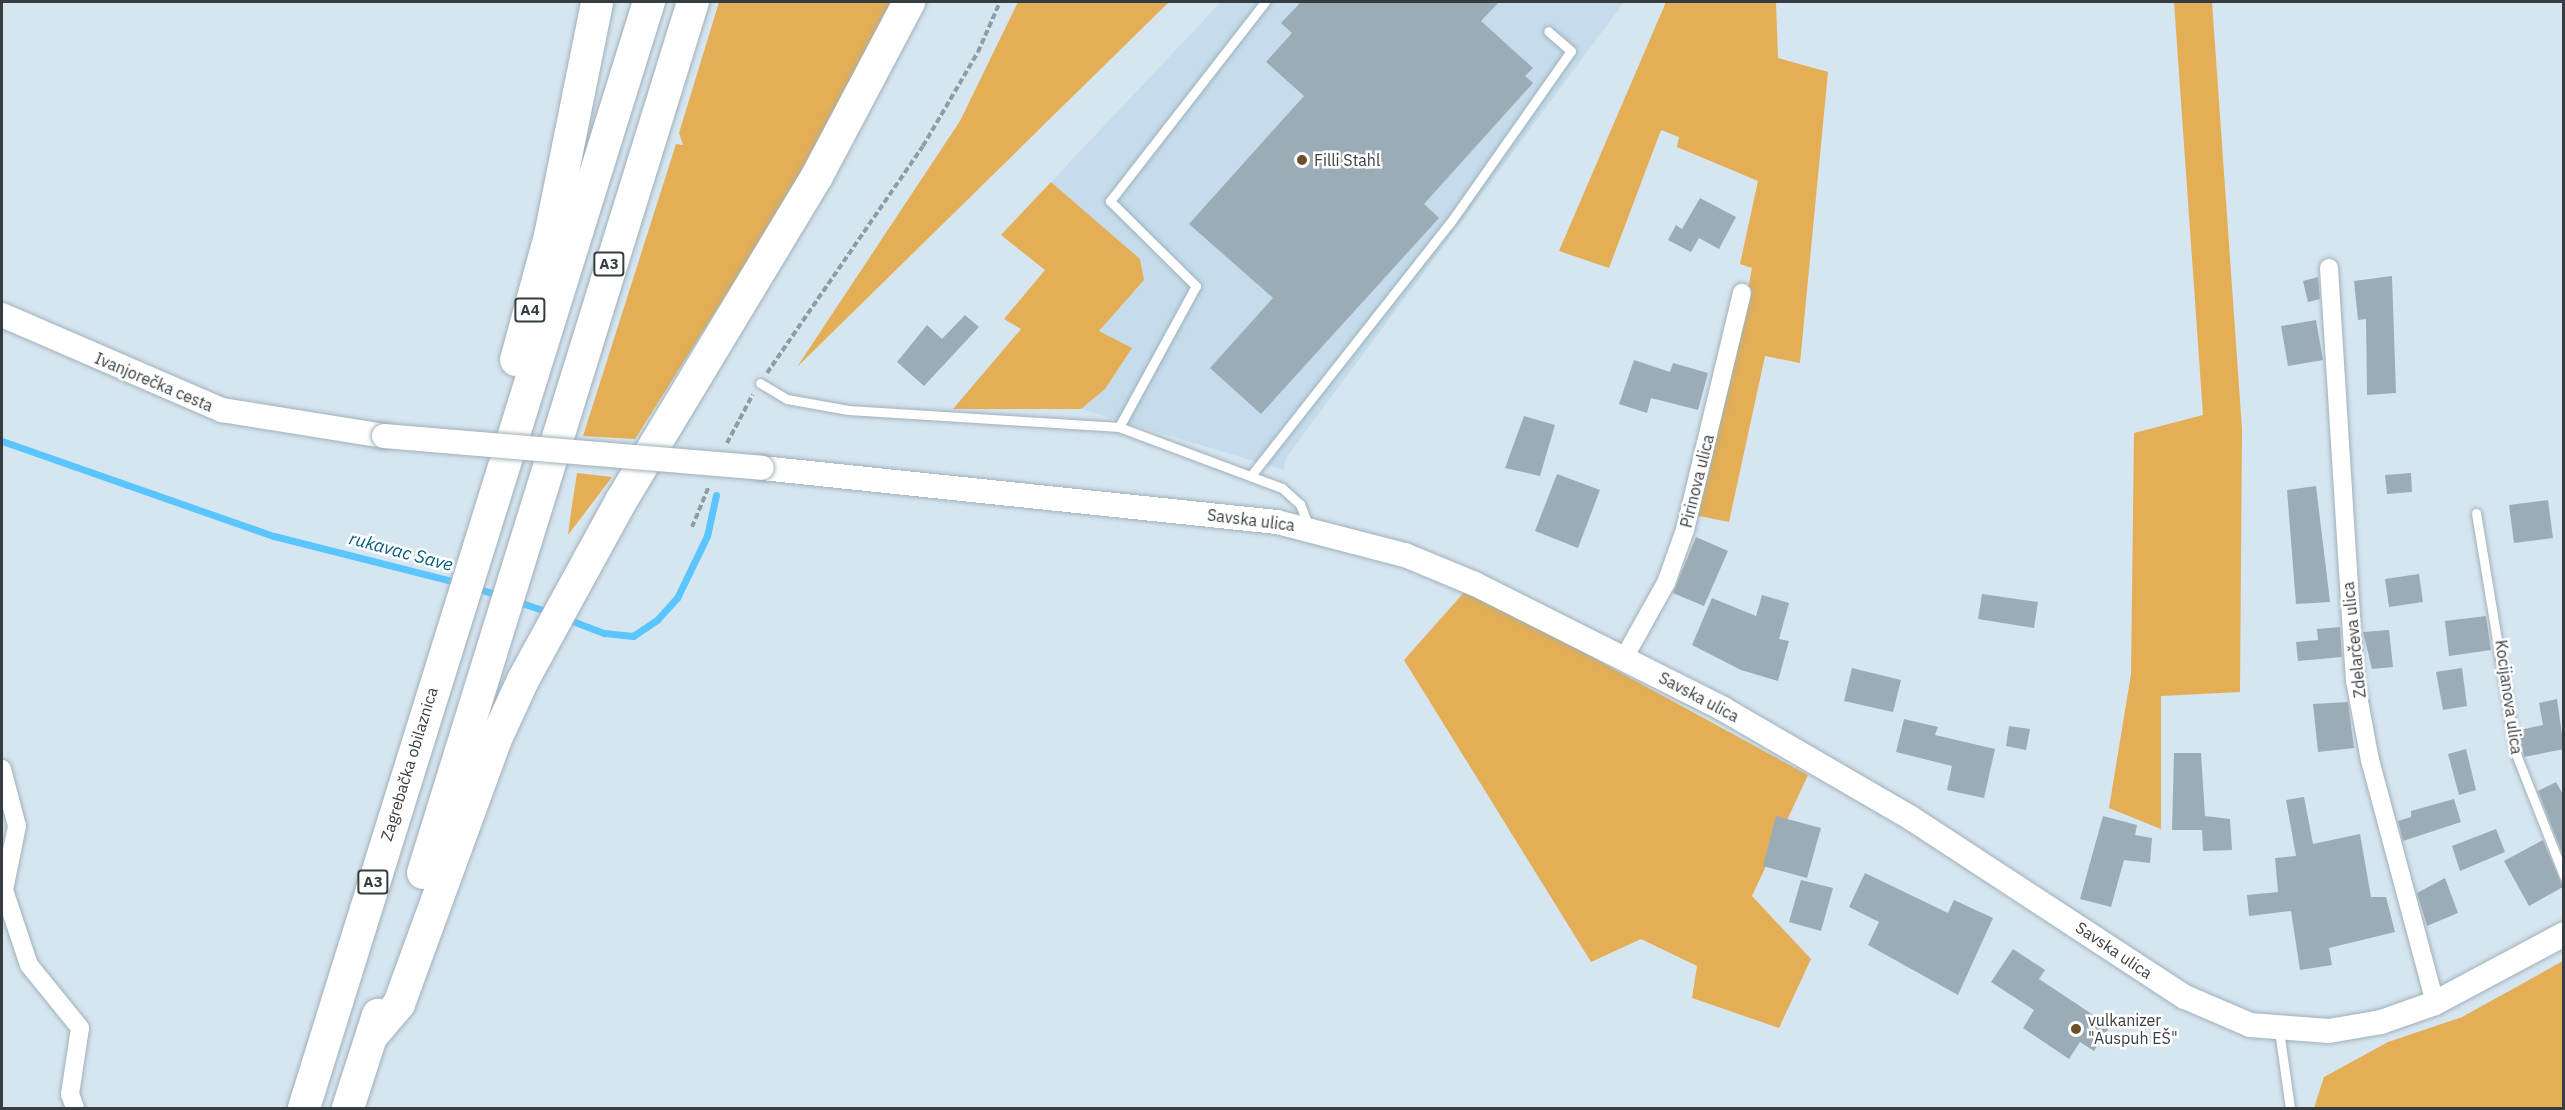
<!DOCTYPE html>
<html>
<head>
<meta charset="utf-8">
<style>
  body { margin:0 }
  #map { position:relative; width:2565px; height:1110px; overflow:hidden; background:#d6e6f1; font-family:"IBM Plex Sans",sans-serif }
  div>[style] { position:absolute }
  .built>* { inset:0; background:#c4dceb }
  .green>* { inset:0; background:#e3ae55 }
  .stream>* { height:7px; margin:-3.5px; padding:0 3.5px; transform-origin:3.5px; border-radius:3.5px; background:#5ac5ff }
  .building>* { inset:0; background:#9cacb6 }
  .path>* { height:4px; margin-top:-2px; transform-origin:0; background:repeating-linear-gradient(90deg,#909ca4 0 6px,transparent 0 9px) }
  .roads { filter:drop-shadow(0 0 2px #a0b0ba) drop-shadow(0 0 2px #a0b0ba) }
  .lane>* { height:9px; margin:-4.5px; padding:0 4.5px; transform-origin:4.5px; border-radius:4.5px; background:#fff }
  .street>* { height:18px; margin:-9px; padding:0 9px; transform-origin:9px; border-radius:9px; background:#fff }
  .secondary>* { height:24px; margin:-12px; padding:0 12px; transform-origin:12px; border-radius:12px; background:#fff }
  .highway>* { height:32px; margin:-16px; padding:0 16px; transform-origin:16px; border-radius:16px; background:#fff }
  .bridges { filter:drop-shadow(0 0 2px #a0b0ba) drop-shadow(0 0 2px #a0b0ba) }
  .secondary-bridge>* { height:24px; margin:-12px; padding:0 12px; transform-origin:12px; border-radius:12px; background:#fff }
  .dots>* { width:16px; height:16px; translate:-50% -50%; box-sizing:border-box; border:3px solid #fff; border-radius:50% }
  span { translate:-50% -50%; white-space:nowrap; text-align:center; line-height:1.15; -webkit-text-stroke:5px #fff; paint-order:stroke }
  .shield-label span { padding:2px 4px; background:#fff; border:2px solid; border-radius:4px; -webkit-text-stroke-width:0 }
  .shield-label { font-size:15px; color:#363d41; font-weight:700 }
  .poi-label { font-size:16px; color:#363d41 }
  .left { translate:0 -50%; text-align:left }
  .street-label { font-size:16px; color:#363d41 }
  .water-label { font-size:18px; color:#005b80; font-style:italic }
  .frame { position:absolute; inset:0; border:3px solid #363d41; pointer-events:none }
</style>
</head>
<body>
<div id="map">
  <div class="built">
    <i style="clip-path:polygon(1221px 2px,1624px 2px,1286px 458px,1284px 470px,1081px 409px,1105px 389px,1132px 348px,1099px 331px,1144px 280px,1140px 259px,1051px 182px)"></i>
  </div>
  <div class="green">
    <i style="clip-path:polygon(719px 2px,892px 2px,789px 195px,635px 439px,583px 436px,676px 144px,683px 145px,679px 133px)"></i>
    <i style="clip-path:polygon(1018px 2px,1169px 2px,797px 367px,960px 121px)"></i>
    <i style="clip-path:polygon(1666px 2px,1776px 2px,1778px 58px,1828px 72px,1800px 363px,1765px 356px,1729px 522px,1694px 515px,1736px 354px,1752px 268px,1740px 264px,1758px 181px,1677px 147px,1679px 137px,1661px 130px,1609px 268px,1559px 251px)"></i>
    <i style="clip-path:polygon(2174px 2px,2212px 2px,2242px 429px,2240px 692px,2161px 696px,2161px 829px,2109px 808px,2131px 674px,2134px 433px,2203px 415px)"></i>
    <i style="clip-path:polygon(1051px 182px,1140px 259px,1144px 280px,1099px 331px,1132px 348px,1105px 389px,1081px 409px,953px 409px,1021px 329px,1004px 319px,1045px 270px,1001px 235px)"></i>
    <i style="clip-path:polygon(577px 473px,612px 477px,568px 535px,571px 512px)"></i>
    <i style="clip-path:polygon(1467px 589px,1808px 775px,1752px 896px,1811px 959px,1779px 1028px,1692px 998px,1697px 966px,1641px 939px,1591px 962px,1404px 660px)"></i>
    <i style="clip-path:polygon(2563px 961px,2563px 1108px,2314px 1108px,2324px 1077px,2388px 1042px,2462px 1017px)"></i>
  </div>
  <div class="stream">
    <i style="left:2px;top:441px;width:288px;rotate:19.3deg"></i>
    <i style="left:274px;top:536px;width:192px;rotate:14.2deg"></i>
    <i style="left:473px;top:587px;width:28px;rotate:18deg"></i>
    <i style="left:516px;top:601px;width:37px;rotate:19deg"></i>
    <i style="left:567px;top:619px;width:40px;rotate:21deg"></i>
    <i style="left:604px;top:633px;width:29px;rotate:6deg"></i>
    <i style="left:633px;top:636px;width:29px;rotate:-34deg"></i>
    <i style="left:657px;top:620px;width:30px;rotate:-48deg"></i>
    <i style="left:677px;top:598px;width:69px;rotate:-64.2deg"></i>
    <i style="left:707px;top:536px;width:42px;rotate:-77.6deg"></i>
  </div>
  <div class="building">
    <i style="clip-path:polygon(1301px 2px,1499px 2px,1481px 21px,1533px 68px,1525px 76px,1533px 83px,1424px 204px,1439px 218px,1261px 414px,1210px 368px,1273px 298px,1189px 224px,1304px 96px,1266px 62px,1292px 33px,1281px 23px)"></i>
    <i style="clip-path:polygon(1700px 198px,1736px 217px,1719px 249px,1699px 238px,1691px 252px,1668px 240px,1676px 225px,1682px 229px)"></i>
    <i style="clip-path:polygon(2392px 276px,2396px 393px,2367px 395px,2366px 319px,2358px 320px,2354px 281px)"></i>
    <i style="clip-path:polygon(2318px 277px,2320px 299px,2308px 302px,2303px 281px)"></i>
    <i style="clip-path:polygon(965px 315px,979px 327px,924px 386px,897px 362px,927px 325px,942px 339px)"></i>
    <i style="clip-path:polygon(2316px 320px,2323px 360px,2288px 366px,2281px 326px)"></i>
    <i style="clip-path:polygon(1634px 360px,1670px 372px,1673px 363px,1708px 373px,1698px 410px,1651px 398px,1647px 413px,1619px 404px)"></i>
    <i style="clip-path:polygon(1524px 416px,1555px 425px,1540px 476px,1505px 468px)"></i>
    <i style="clip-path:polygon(2411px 473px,2412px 492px,2387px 494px,2385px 475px)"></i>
    <i style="clip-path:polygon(1557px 474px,1600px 490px,1578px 548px,1535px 531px)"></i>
    <i style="clip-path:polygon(2316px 486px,2330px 602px,2296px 604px,2287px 490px)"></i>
    <i style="clip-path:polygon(2548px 500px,2553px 538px,2514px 543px,2509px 505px)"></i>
    <i style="clip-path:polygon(1696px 537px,1728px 551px,1704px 606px,1673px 593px)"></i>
    <i style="clip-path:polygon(2419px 574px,2423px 602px,2389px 607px,2385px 579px)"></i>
    <i style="clip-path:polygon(1982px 594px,2038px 602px,2034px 628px,1978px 619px)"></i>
    <i style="clip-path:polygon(1762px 595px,1789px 603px,1779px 639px,1789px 641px,1778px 681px,1741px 670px,1692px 645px,1712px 598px,1756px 616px)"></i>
    <i style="clip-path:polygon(2486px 616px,2491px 650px,2449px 656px,2445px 621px)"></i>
    <i style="clip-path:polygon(2340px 627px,2342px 657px,2298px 661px,2296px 642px,2318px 640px,2317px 629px)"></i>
    <i style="clip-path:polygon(2389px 630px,2393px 667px,2372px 669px,2363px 632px)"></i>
    <i style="clip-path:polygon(1852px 668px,1901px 680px,1893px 712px,1844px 701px)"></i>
    <i style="clip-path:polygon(2462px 668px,2467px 706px,2443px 710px,2436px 672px)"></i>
    <i style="clip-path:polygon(2557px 699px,2564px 749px,2524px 757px,2519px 730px,2543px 725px,2539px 703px)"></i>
    <i style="clip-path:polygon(2348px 702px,2354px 748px,2318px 752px,2313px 704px)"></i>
    <i style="clip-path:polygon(1904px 719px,1938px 727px,1935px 735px,1995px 749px,1984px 798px,1947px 790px,1952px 766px,1896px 752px)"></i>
    <i style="clip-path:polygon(2009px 726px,2030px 729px,2026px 750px,2006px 746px)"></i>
    <i style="clip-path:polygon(2466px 749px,2476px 790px,2459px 795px,2448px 754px)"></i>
    <i style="clip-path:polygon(2174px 753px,2201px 753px,2205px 816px,2230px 819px,2232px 850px,2203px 851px,2202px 830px,2172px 830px)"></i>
    <i style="clip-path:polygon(2556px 782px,2564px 796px,2562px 853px,2538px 791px)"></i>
    <i style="clip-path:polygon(2304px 797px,2313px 844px,2360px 834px,2371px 897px,2386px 897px,2395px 932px,2329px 948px,2332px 965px,2300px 970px,2291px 911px,2249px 916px,2247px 895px,2278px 892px,2275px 858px,2296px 856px,2286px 800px)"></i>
    <i style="clip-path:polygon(2454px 799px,2461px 822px,2403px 841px,2398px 821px,2411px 817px,2411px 811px)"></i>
    <i style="clip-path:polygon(1776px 816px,1821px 828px,1807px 878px,1763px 866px)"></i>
    <i style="clip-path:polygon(2103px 816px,2137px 825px,2135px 835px,2152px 838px,2150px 863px,2124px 860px,2111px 907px,2080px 899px)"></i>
    <i style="clip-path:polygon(2496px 829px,2505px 852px,2460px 871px,2452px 846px)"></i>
    <i style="clip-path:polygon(2543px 840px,2563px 887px,2529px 906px,2504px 861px)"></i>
    <i style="clip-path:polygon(1865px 873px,1948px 913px,1954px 900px,1993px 918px,1958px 995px,1868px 945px,1879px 922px,1849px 907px)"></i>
    <i style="clip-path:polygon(2445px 878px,2458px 913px,2427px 926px,2417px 893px)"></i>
    <i style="clip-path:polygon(1801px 880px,1833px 888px,1821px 931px,1789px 922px)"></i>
    <i style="clip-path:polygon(2013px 949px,2045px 970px,2039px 979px,2110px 1026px,2094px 1051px,2080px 1042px,2069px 1059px,2023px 1028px,2034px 1010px,1991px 982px)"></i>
  </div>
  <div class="path">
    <i style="left:767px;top:373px;width:275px;rotate:-55.5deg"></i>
    <i style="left:923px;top:146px;width:109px;rotate:-59.7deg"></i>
    <i style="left:978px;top:52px;width:55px;rotate:-66.3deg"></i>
    <i style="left:727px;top:443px;width:55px;rotate:-62deg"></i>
    <i style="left:692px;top:527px;width:44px;rotate:-67.5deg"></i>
  </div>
  <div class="roads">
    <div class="lane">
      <i style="left:760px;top:383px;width:31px;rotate:31deg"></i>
      <i style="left:787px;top:399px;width:62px;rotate:10.2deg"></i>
      <i style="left:848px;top:410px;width:272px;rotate:3.6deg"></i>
      <i style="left:1119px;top:427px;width:174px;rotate:20.5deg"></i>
      <i style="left:1282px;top:488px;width:24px;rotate:42deg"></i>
      <i style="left:1300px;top:504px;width:26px;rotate:69deg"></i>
      <i style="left:1119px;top:427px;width:161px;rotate:-61.4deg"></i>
      <i style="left:1196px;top:286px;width:121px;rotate:-135.3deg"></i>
      <i style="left:1110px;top:201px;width:252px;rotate:-52.1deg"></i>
      <i style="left:1253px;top:473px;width:318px;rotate:-51.8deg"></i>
      <i style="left:1450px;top:223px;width:210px;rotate:-54.9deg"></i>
      <i style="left:1571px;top:51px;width:30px;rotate:-139deg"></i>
      <i style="left:2476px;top:513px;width:244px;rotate:80.6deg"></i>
      <i style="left:2516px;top:754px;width:131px;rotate:68.5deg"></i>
      <i style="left:2279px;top:1030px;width:79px;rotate:82deg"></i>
    </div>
    <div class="street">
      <i style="left:2329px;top:268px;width:413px;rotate:86.4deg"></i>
      <i style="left:2355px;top:680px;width:81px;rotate:79.4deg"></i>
      <i style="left:2370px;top:760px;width:252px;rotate:75deg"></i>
      <i style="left:1624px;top:658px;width:86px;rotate:-60.8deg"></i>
      <i style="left:1666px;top:583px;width:56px;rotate:-70.3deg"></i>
      <i style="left:1685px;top:530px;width:244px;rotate:-76.5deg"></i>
      <i style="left:2px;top:769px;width:59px;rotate:75.3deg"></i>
      <i style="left:17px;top:826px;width:65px;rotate:101.5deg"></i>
      <i style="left:4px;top:890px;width:79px;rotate:71.6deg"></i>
      <i style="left:29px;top:965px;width:81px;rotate:51deg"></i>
      <i style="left:80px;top:1028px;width:67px;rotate:98.6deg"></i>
      <i style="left:70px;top:1094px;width:15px;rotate:70deg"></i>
    </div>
    <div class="secondary">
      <i style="left:2px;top:315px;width:240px;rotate:23.4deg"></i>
      <i style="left:222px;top:410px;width:164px;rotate:9.1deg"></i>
      <i style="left:762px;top:468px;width:518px;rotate:5.99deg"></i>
      <i style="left:1277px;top:522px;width:132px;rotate:14.5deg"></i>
      <i style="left:1405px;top:555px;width:76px;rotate:22.5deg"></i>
      <i style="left:1475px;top:584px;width:278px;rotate:26.7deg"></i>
      <i style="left:1723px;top:709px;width:217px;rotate:30.1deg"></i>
      <i style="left:1911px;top:818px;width:327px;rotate:33.2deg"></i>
      <i style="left:2185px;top:997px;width:71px;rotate:23.3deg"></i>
      <i style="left:2250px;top:1025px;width:79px;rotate:4.3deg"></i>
      <i style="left:2329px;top:1031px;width:53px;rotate:-9.8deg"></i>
      <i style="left:2381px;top:1022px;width:57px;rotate:-19.4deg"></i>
      <i style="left:2435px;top:1003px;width:146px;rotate:-28.1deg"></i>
    </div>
    <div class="highway">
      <i style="left:516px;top:360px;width:129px;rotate:-74.7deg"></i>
      <i style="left:550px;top:236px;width:239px;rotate:-78.6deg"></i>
      <i style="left:423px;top:873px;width:912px;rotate:-72.78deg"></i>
      <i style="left:372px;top:1036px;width:42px;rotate:-49.8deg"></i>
      <i style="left:399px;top:1004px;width:280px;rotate:-69.9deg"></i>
      <i style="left:495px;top:741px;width:67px;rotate:-65.3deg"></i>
      <i style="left:523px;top:680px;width:204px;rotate:-61.3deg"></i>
      <i style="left:621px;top:501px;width:380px;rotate:-58.9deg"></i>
      <i style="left:817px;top:176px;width:197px;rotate:-62.1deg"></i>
      <i style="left:304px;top:1108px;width:1159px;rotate:-72.68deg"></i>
      <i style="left:348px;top:1108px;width:98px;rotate:-72.1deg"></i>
    </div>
  </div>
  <div class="bridges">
    <div class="secondary-bridge">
      <i style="left:384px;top:436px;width:379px;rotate:4.8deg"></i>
    </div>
  </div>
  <div class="dots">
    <i style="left:1302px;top:160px;background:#6b5123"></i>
    <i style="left:2076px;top:1029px;background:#6b5123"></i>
  </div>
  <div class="shield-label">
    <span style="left:609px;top:264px">A3</span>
    <span style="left:530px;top:310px">A4</span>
    <span style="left:373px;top:882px">A3</span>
  </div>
  <div class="poi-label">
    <span class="left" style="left:1314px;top:160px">Filli Stahl</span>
    <span class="left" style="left:2088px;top:1029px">vulkanizer<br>"Auspuh EŠ"</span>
  </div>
  <div class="street-label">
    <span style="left:154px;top:382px;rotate:23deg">Ivanjorečka cesta</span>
    <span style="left:1697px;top:481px;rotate:-76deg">Pirinova ulica</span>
    <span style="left:1251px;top:520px;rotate:7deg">Savska ulica</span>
    <span style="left:2354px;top:640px;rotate:-96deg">Zdelarčeva ulica</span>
    <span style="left:1699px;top:697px;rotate:28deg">Savska ulica</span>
    <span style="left:2509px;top:697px;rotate:82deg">Kocijanova ulica</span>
    <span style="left:409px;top:764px;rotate:-73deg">Zagrebačka obilaznica</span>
    <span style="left:2114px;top:950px;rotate:34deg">Savska ulica</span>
  </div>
  <div class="water-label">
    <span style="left:401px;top:552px;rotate:15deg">rukavac Save</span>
  </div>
  <div class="frame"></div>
</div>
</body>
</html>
